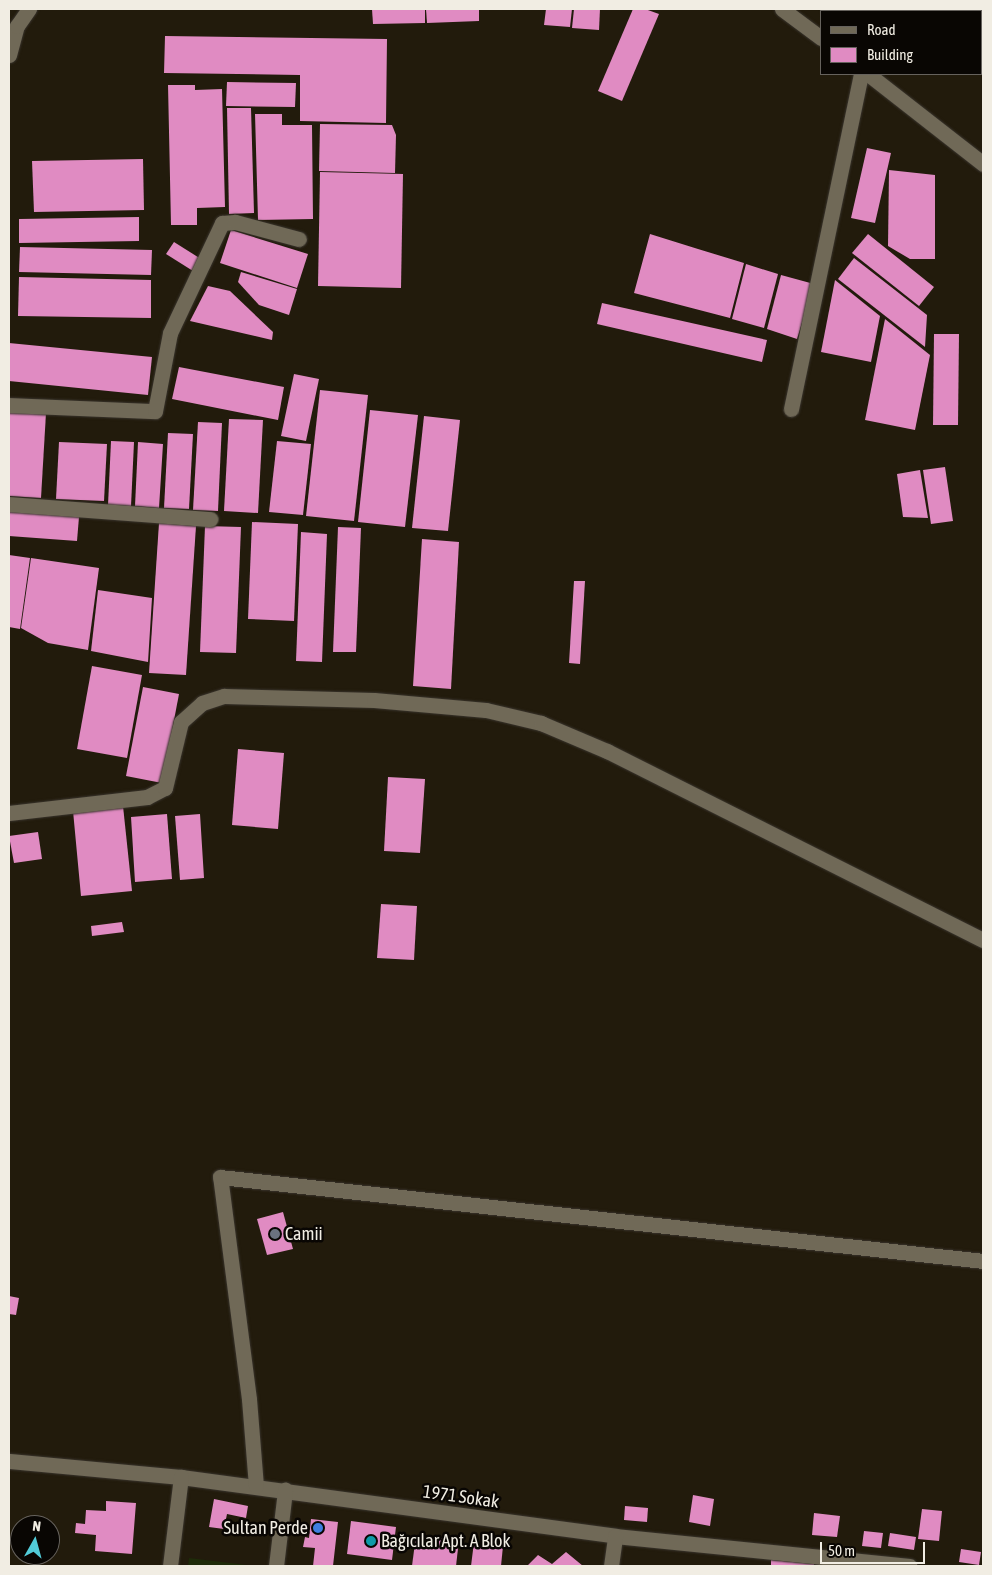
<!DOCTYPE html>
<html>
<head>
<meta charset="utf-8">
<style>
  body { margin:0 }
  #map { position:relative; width:992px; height:1575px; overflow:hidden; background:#221b0c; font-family:"Asap Condensed",sans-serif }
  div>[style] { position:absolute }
  .green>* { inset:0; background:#1e2b09 }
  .building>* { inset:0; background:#e08bc2 }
  .roads { filter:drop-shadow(0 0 1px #39342d) drop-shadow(0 0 1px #39342d) }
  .minor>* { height:15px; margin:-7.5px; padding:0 7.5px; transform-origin:7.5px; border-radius:7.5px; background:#706957 }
  .dots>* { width:14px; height:14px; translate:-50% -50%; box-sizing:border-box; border:2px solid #090603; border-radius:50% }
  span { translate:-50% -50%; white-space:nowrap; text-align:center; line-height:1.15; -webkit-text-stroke:5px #090603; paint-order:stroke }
  .poi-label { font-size:18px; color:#f1ede3 }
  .left { translate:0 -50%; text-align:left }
  .right { translate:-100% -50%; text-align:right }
  .street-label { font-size:18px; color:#f1ede3 }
  .frame { position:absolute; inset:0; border:10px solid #f1ede3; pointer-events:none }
  .legend { position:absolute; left:820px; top:10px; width:162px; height:65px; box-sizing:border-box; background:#090603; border:1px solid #66625d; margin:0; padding:6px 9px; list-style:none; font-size:15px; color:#f1ede3 }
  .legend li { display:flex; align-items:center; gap:10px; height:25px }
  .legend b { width:25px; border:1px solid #66625d }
  .north { position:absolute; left:10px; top:1515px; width:50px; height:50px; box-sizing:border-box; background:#090603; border:1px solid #66625d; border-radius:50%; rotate:7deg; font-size:14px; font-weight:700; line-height:20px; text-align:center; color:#f1ede3 }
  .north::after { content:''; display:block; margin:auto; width:18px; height:22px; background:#52cbd8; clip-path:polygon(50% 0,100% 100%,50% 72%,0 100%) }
  .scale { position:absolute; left:820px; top:1542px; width:105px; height:22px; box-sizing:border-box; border:2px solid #f1ede3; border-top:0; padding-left:6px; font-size:15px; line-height:18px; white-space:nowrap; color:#f1ede3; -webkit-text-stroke:4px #090603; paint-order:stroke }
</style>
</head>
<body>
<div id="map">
  <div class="green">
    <i style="clip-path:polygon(189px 1558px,255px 1566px,188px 1566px)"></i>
  </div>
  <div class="building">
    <i style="clip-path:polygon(372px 9px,425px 9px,425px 23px,373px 24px)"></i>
    <i style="clip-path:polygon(426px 9px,479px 9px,479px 21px,427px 23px)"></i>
    <i style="clip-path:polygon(546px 9px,572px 9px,570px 27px,544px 25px)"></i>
    <i style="clip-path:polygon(574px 9px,600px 9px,599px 30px,572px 28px)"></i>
    <i style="clip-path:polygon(633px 9px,645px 9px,659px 14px,622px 101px,598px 91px)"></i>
    <i style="clip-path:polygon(165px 36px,387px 39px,386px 123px,300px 121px,300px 75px,164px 73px)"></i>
    <i style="clip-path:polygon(227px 82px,296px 83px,295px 107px,226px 106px)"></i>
    <i style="clip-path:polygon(168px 85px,195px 85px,195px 90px,222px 89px,225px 207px,197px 208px,197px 225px,171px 225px)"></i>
    <i style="clip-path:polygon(227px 108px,251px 108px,254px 213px,229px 214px)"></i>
    <i style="clip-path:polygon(255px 114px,282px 114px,282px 125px,312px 125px,313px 219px,258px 220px)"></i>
    <i style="clip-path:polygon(320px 124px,392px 125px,396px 135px,395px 173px,319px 171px)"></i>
    <i style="clip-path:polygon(867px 148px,891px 153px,875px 223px,851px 218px)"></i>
    <i style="clip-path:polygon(143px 159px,144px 210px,34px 212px,32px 161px)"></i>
    <i style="clip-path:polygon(889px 170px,935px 175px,935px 259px,910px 259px,888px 246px)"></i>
    <i style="clip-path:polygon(320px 172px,403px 174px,401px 288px,318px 286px)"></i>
    <i style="clip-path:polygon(139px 217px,139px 241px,19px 243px,19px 219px)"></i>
    <i style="clip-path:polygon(231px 230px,308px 254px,297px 288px,220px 263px)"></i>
    <i style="clip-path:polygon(650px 234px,698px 249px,689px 282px,698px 249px,744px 263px,730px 318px,634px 293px)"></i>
    <i style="clip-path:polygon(868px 234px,934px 287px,919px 306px,852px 253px)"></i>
    <i style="clip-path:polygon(174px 242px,201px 259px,193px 271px,166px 254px)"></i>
    <i style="clip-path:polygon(20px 247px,152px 250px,151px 275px,19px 272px)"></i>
    <i style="clip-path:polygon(854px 258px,927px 315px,925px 347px,838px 279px)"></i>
    <i style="clip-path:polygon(746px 264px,778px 274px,764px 328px,732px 319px)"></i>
    <i style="clip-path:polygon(241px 272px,297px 289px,289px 315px,259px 305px,238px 282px)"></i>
    <i style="clip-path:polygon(781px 275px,814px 284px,797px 339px,767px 329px)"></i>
    <i style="clip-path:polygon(19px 277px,151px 280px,151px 318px,18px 316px)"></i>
    <i style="clip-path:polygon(835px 280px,880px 316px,871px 362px,821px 352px)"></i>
    <i style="clip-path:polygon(208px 286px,230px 291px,273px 332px,272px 340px,190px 321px)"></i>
    <i style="clip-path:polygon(602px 303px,767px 340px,762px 362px,597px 324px)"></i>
    <i style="clip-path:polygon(885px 319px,930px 355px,915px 430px,865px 420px)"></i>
    <i style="clip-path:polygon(934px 334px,959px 334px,958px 425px,933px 425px)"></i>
    <i style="clip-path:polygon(9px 343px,152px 357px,148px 395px,9px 381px)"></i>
    <i style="clip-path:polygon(179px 367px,284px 387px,278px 420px,172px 399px)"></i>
    <i style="clip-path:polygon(294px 374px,319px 379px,306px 441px,281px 436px)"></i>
    <i style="clip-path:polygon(320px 390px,368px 395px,354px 521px,306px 516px)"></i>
    <i style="clip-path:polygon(370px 410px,418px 415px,405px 527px,358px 522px)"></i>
    <i style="clip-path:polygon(9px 411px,46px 413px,41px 498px,9px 496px)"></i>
    <i style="clip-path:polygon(424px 416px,460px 420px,448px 531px,412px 528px)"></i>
    <i style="clip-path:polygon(229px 419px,263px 420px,258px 513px,224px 511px)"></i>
    <i style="clip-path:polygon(198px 422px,222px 423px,218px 511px,193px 510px)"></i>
    <i style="clip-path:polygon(168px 433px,193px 434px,189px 509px,164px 508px)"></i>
    <i style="clip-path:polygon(111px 441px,134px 442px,131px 506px,108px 505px)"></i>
    <i style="clip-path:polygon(277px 441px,311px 444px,303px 515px,269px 512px)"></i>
    <i style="clip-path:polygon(59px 442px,107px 444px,104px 501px,56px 499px)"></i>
    <i style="clip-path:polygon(138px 442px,163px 444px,159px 508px,135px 506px)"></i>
    <i style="clip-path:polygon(945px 467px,953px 521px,931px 524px,923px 470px)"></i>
    <i style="clip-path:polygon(920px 470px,928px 518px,903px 517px,897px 474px)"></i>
    <i style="clip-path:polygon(9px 511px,79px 517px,77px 541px,9px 536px)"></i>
    <i style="clip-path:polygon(252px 522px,298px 524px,294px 621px,248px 619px)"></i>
    <i style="clip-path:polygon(159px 523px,196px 526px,186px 675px,149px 673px)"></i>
    <i style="clip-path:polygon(205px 526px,241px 527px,236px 653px,200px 652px)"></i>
    <i style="clip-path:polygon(338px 527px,361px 528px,356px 652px,333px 652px)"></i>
    <i style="clip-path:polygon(301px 532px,327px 534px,322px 662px,296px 661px)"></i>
    <i style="clip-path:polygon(422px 539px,459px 542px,451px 689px,413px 686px)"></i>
    <i style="clip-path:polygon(9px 555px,30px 558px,20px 629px,9px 627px)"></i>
    <i style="clip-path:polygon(31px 558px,99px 568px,88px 650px,48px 643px,21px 628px)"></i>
    <i style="clip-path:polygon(574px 581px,585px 581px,580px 664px,569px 663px)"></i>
    <i style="clip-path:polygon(98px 590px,152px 598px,148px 662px,91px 651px)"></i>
    <i style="clip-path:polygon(92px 666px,142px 675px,127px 758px,77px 749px)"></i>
    <i style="clip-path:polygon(143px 687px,179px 694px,162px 783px,126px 776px)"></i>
    <i style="clip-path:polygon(238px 749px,284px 753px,278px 829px,232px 825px)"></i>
    <i style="clip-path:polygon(388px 777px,425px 779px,420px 853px,384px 851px)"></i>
    <i style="clip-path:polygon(123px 806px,132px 891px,81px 896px,73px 811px)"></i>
    <i style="clip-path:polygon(167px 814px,172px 879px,135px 882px,131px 817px)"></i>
    <i style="clip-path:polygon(200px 814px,204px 878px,180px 880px,175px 816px)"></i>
    <i style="clip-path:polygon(38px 832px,42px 859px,14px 863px,9px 836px)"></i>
    <i style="clip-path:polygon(381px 904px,417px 906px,414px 960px,377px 958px)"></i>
    <i style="clip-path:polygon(122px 922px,124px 932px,92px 936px,91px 926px)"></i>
    <i style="clip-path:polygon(283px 1212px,293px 1249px,267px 1255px,257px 1219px)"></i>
    <i style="clip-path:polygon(9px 1296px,19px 1298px,16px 1315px,9px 1314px)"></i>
    <i style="clip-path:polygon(693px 1495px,714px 1499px,710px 1526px,689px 1522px)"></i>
    <i style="clip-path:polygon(214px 1499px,248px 1506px,246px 1518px,227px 1514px,224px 1529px,209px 1527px)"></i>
    <i style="clip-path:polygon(106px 1501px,136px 1503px,132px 1554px,95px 1551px,96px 1535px,75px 1533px,76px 1523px,85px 1524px,86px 1510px,106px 1511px)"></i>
    <i style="clip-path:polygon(625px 1506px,648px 1508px,647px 1522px,624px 1520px)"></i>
    <i style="clip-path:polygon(922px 1509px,942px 1511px,939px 1541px,918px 1539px)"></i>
    <i style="clip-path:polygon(814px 1513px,840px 1516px,837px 1537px,812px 1535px)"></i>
    <i style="clip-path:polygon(311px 1519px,338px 1522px,333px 1566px,313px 1566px,315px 1548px,303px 1547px,305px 1537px,309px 1538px)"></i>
    <i style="clip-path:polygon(351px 1521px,396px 1527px,392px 1560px,347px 1554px)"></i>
    <i style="clip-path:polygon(864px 1531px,883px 1533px,881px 1548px,862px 1546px)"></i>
    <i style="clip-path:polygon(890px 1533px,916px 1537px,914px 1550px,888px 1546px)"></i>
    <i style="clip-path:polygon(416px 1535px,459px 1540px,456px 1566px,412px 1566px)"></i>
    <i style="clip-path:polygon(474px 1542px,503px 1546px,501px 1566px,471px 1566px)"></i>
    <i style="clip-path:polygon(961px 1549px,981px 1552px,979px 1565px,959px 1562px)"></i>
    <i style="clip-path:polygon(566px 1552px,583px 1566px,527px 1566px,538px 1555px,552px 1564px)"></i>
    <i style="clip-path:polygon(771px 1560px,814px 1564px,814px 1566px,771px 1566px)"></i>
  </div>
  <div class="roads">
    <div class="minor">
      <i style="left:782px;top:9px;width:49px;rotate:36.6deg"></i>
      <i style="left:829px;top:11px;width:2px;rotate:-63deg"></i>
      <i style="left:9px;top:55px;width:30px;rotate:-75deg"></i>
      <i style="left:17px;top:26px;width:21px;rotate:-55deg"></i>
      <i style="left:868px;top:74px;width:146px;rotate:38deg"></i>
      <i style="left:9px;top:405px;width:146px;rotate:2.4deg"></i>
      <i style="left:155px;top:411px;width:79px;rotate:-79.1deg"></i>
      <i style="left:170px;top:333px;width:122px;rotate:-64.7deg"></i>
      <i style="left:222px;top:223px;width:13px;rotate:-4deg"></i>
      <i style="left:235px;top:222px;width:66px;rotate:14.9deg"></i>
      <i style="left:791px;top:409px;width:342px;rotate:-78.2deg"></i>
      <i style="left:9px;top:504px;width:202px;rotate:4.3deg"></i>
      <i style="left:9px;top:813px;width:139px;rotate:-6.6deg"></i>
      <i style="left:147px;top:797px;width:20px;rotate:-27deg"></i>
      <i style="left:165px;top:788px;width:68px;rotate:-76.4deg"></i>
      <i style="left:181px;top:722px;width:28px;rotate:-42deg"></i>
      <i style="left:202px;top:703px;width:23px;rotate:-18deg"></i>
      <i style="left:224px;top:696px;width:150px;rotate:1.5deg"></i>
      <i style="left:374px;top:700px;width:112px;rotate:5.1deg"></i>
      <i style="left:486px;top:710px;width:57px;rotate:13.3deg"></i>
      <i style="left:541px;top:723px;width:72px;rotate:23deg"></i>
      <i style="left:607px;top:751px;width:421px;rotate:26.7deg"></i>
      <i style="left:9px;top:1461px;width:173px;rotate:5.3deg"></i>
      <i style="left:181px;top:1477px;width:438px;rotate:7.7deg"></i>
      <i style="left:615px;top:1536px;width:296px;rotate:5.8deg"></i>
      <i style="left:256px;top:1486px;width:87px;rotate:-94.6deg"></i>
      <i style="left:249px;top:1399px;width:224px;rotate:-97.4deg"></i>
      <i style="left:220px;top:1177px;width:768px;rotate:6.28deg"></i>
      <i style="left:170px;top:1566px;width:90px;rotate:-83deg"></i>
      <i style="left:276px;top:1566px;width:77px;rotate:-83.2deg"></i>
      <i style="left:611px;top:1566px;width:30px;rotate:-82deg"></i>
    </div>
  </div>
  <div class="dots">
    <i style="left:275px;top:1234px;background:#6b7280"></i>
    <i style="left:318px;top:1528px;background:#3f7fe0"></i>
    <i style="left:371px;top:1541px;background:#0f9aa8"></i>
  </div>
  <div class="poi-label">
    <span class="left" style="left:285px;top:1234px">Camii</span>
    <span class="right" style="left:308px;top:1528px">Sultan Perde</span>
    <span class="left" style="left:381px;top:1541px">Bağıcılar Apt. A Blok</span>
  </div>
  <div class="street-label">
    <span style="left:461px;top:1497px;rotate:8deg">1971 Sokak</span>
  </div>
  <div class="frame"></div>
  <ul class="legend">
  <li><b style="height:6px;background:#706957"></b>Road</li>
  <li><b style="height:14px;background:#e08bc2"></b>Building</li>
  </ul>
  <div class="north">N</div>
  <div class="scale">50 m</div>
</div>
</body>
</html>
